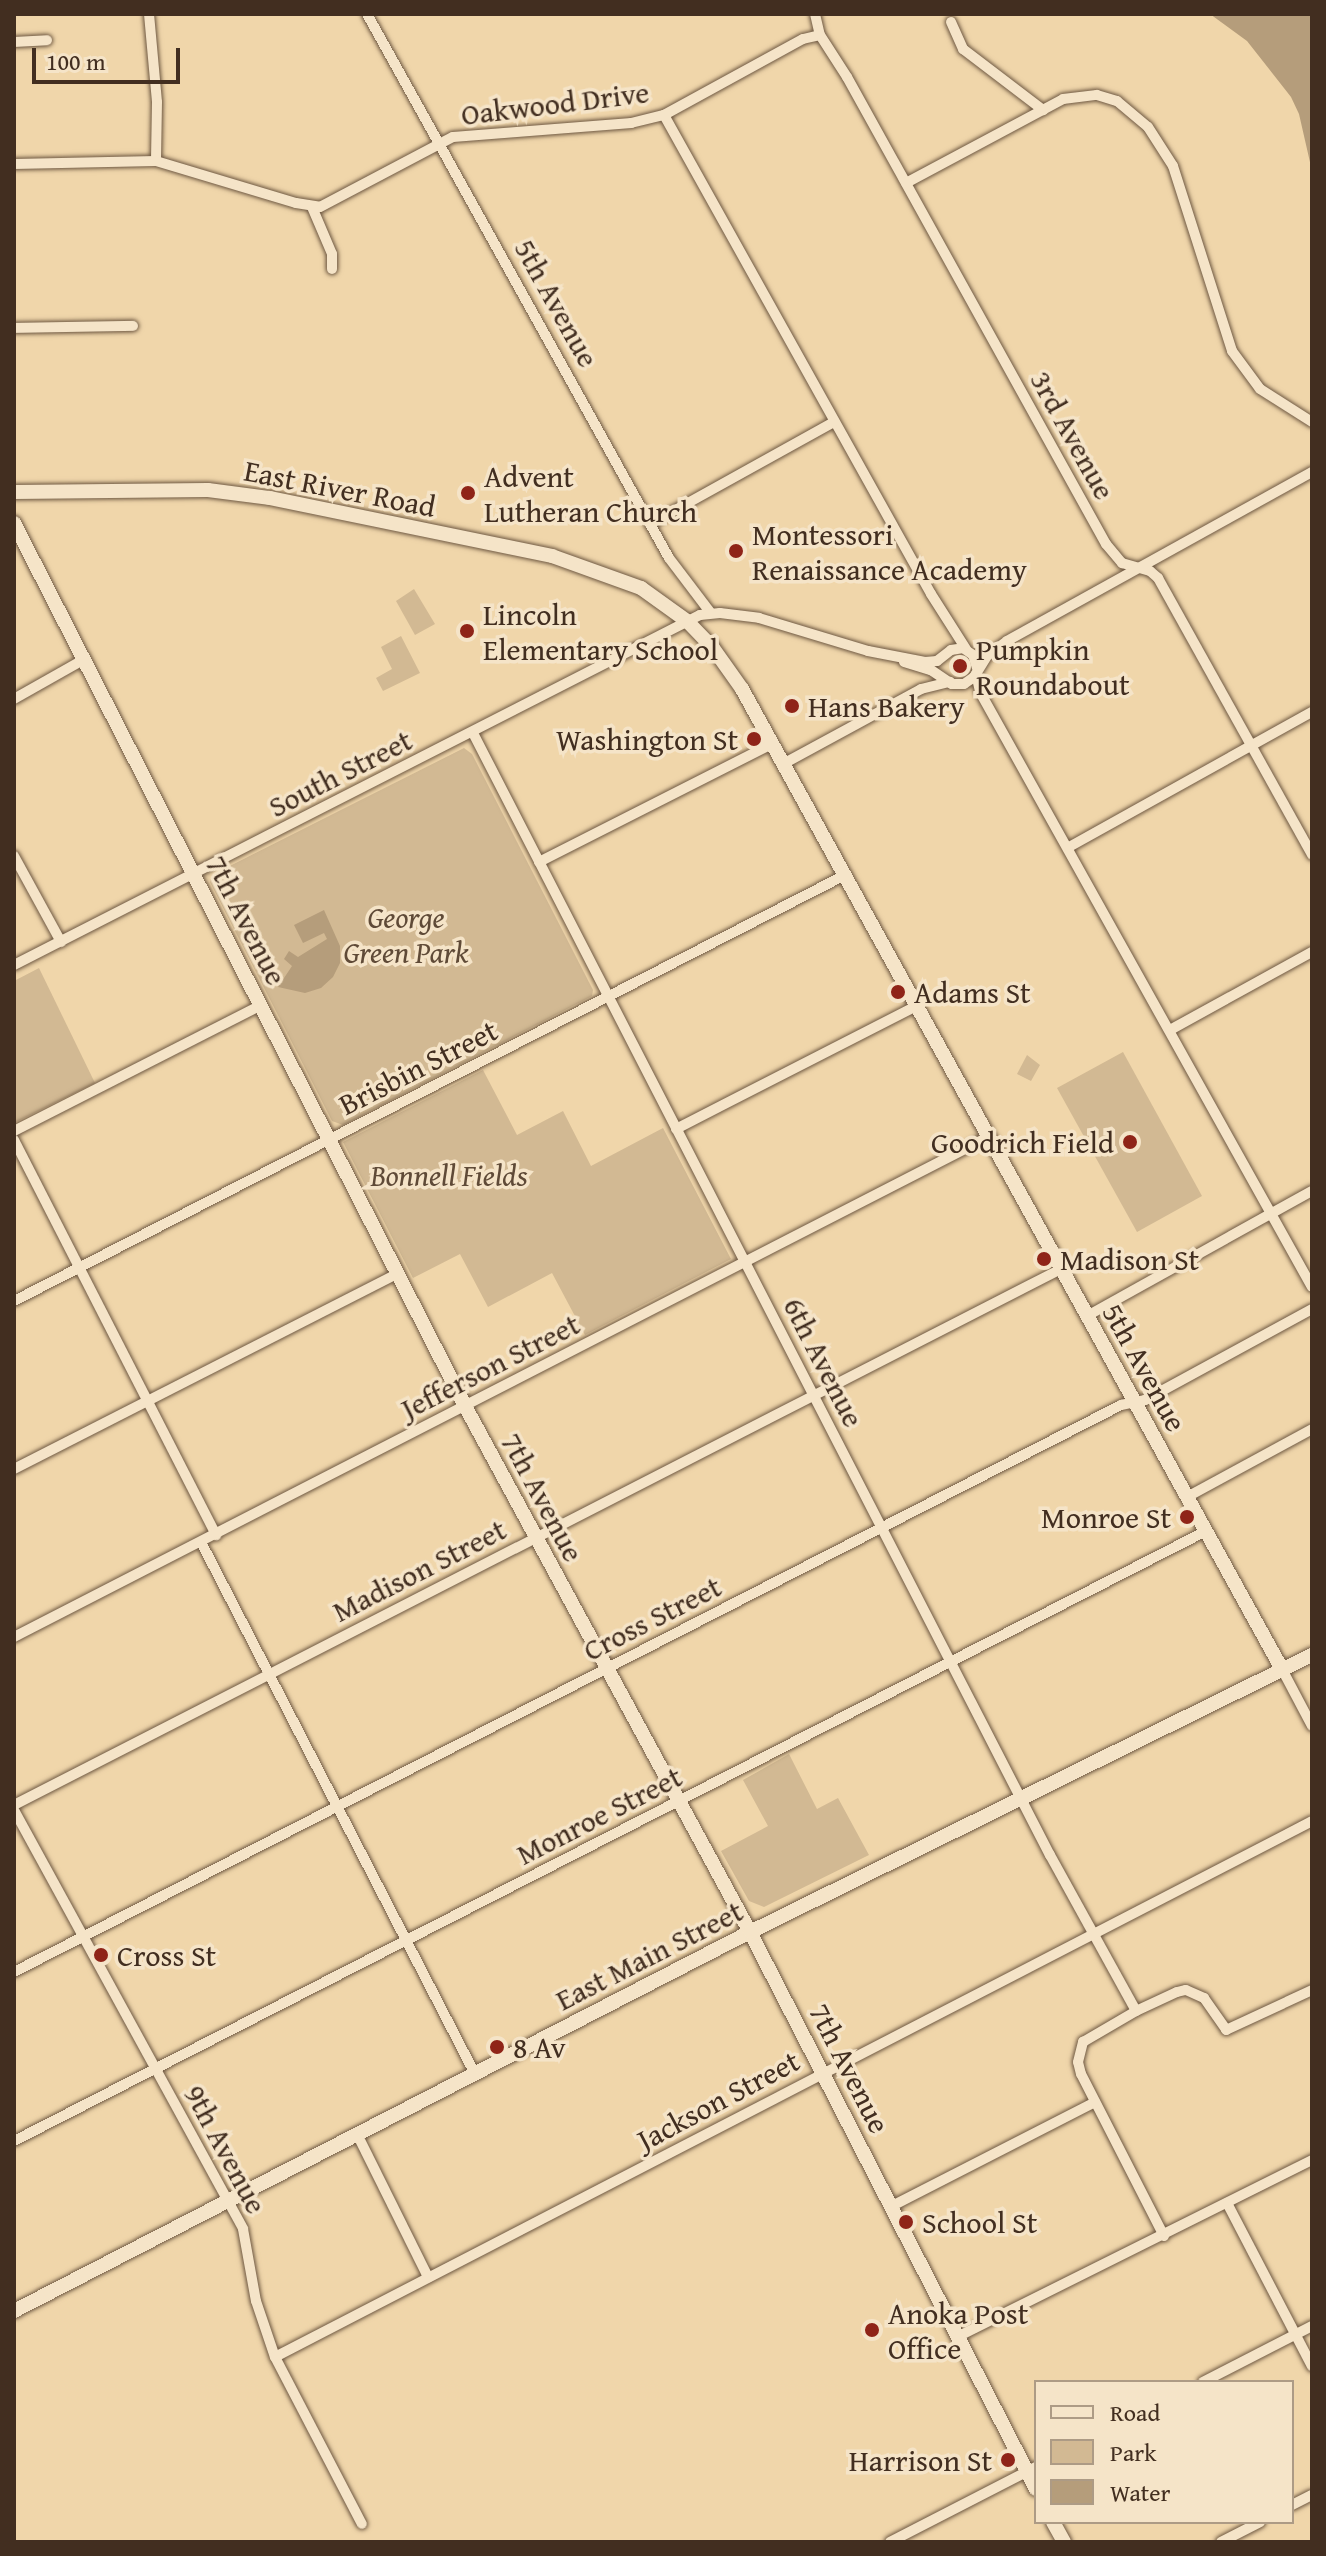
<!DOCTYPE html>
<html>
<head>
<meta charset="utf-8">
<style>
  body { margin:0 }
  #map { position:relative; width:1326px; height:2556px; overflow:hidden; background:#f0d6aa; font-family:"Gentium Book Plus",serif }
  div>[style] { position:absolute }
  .green>* { inset:0; background:#d2b993 }
  .water>* { inset:0; background:#b59d7b }
  .roads { filter:drop-shadow(0 0 2px #6e5842) drop-shadow(0 0 2px #6e5842) }
  .street>* { height:10px; margin:-5px; padding:0 5px; transform-origin:5px; border-radius:5px; background:#f5e4c8 }
  .secondary>* { height:14px; margin:-7px; padding:0 7px; transform-origin:7px; border-radius:7px; background:#f5e4c8 }
  .dots>* { width:22px; height:22px; translate:-50% -50%; box-sizing:border-box; border:4px solid #f5e4c8; border-radius:50% }
  span { translate:-50% -50%; white-space:nowrap; text-align:center; line-height:1.15; -webkit-text-stroke:7px #f5e4c8; paint-order:stroke }
  .street-label { font-size:30px; color:#422e20 }
  .poi-label { font-size:30px; color:#422e20 }
  .left { translate:0 -50%; text-align:left }
  .right { translate:-100% -50%; text-align:right }
  .park-label { font-size:30px; color:#5f4a37; font-style:italic }
  .frame { position:absolute; inset:0; border:16px solid #422e20; pointer-events:none }
  .legend { position:absolute; left:1034px; top:2380px; width:260px; height:144px; box-sizing:border-box; background:#f5e4c8; border:2px solid #ad9b85; margin:0; padding:10px 14px; list-style:none; font-size:24px; color:#422e20 }
  .legend li { display:flex; align-items:center; gap:16px; height:40px }
  .legend b { width:40px; border:2px solid #ad9b85 }
  .scale { position:absolute; left:32px; top:48px; width:148px; height:36px; box-sizing:border-box; border:4px solid #422e20; border-top:0; padding-left:10px; font-size:24px; line-height:28px; white-space:nowrap; color:#422e20; -webkit-text-stroke:6px #f5e4c8; paint-order:stroke }
</style>
</head>
<body>
<div id="map">
  <div class="green">
    <i style="clip-path:polygon(414px 589px,435px 624px,415px 635px,396px 601px)"></i>
    <i style="clip-path:polygon(401px 636px,420px 673px,383px 691px,376px 678px,392px 669px,381px 647px)"></i>
    <i style="clip-path:polygon(464px 748px,472px 754px,593px 990px,592px 996px,343px 1125px,332px 1121px,210px 882px,212px 875px)"></i>
    <i style="clip-path:polygon(39px 968px,95px 1083px,16px 1122px,14px 981px)"></i>
    <i style="clip-path:polygon(1123px 1052px,1202px 1196px,1137px 1232px,1057px 1088px)"></i>
    <i style="clip-path:polygon(1027px 1055px,1040px 1065px,1031px 1081px,1017px 1074px)"></i>
    <i style="clip-path:polygon(483px 1070px,517px 1135px,563px 1111px,591px 1166px,663px 1128px,731px 1259px,585px 1335px,552px 1273px,488px 1307px,460px 1254px,413px 1278px,343px 1142px)"></i>
    <i style="clip-path:polygon(789px 1754px,817px 1809px,838px 1798px,869px 1855px,764px 1907px,749px 1901px,721px 1851px,768px 1826px,743px 1780px)"></i>
  </div>
  <div class="water">
    <i style="clip-path:polygon(1210px 14px,1312px 14px,1312px 171px,1299px 114px,1291px 97px,1247px 41px)"></i>
    <i style="clip-path:polygon(324px 910px,340px 946px,340px 963px,333px 977px,321px 988px,305px 993px,278px 987px,292px 966px,284px 959px,289px 951px,298px 957px,327px 939px,324px 933px,303px 943px,294px 925px)"></i>
  </div>
  <div class="roads">
    <div class="street">
      <i style="left:149px;top:14px;width:88px;rotate:84.8deg"></i>
      <i style="left:157px;top:102px;width:59px;rotate:91deg"></i>
      <i style="left:367px;top:14px;width:622px;rotate:60.96deg"></i>
      <i style="left:669px;top:558px;width:68px;rotate:52.8deg"></i>
      <i style="left:815px;top:14px;width:22px;rotate:77deg"></i>
      <i style="left:820px;top:35px;width:50px;rotate:57.3deg"></i>
      <i style="left:847px;top:77px;width:534px;rotate:60.99deg"></i>
      <i style="left:1106px;top:544px;width:25px;rotate:50deg"></i>
      <i style="left:1122px;top:563px;width:29px;rotate:16deg"></i>
      <i style="left:1150px;top:571px;width:11px;rotate:41deg"></i>
      <i style="left:1158px;top:578px;width:317px;rotate:60.9deg"></i>
      <i style="left:951px;top:22px;width:30px;rotate:66deg"></i>
      <i style="left:963px;top:49px;width:101px;rotate:37.3deg"></i>
      <i style="left:14px;top:42px;width:33px;rotate:-3deg"></i>
      <i style="left:664px;top:115px;width:548px;rotate:60.86deg"></i>
      <i style="left:931px;top:594px;width:65px;rotate:57.5deg"></i>
      <i style="left:14px;top:164px;width:142px;rotate:-1.2deg"></i>
      <i style="left:156px;top:161px;width:146px;rotate:16.7deg"></i>
      <i style="left:296px;top:203px;width:24px;rotate:9deg"></i>
      <i style="left:320px;top:207px;width:150px;rotate:-27.8deg"></i>
      <i style="left:453px;top:137px;width:179px;rotate:-4.5deg"></i>
      <i style="left:631px;top:123px;width:34px;rotate:-14deg"></i>
      <i style="left:664px;top:115px;width:158px;rotate:-28.7deg"></i>
      <i style="left:803px;top:39px;width:17px;rotate:-13deg"></i>
      <i style="left:906px;top:183px;width:178px;rotate:-28.1deg"></i>
      <i style="left:1063px;top:99px;width:34px;rotate:-7deg"></i>
      <i style="left:1097px;top:95px;width:21px;rotate:17deg"></i>
      <i style="left:1117px;top:101px;width:40px;rotate:40deg"></i>
      <i style="left:1148px;top:127px;width:46px;rotate:57.3deg"></i>
      <i style="left:1173px;top:166px;width:194px;rotate:72.3deg"></i>
      <i style="left:1232px;top:351px;width:47px;rotate:53.6deg"></i>
      <i style="left:1260px;top:389px;width:62px;rotate:32.4deg"></i>
      <i style="left:312px;top:207px;width:51px;rotate:66.9deg"></i>
      <i style="left:332px;top:254px;width:15px;rotate:90deg"></i>
      <i style="left:14px;top:328px;width:119px;rotate:-1deg"></i>
      <i style="left:650px;top:524px;width:210px;rotate:-29deg"></i>
      <i style="left:904px;top:662px;width:28px;rotate:17deg"></i>
      <i style="left:931px;top:670px;width:25px;rotate:34deg"></i>
      <i style="left:952px;top:684px;width:12px"></i>
      <i style="left:964px;top:684px;width:12px;rotate:-35deg"></i>
      <i style="left:974px;top:677px;width:26px;rotate:-58deg"></i>
      <i style="left:988px;top:655px;width:24px;rotate:-36deg"></i>
      <i style="left:1007px;top:641px;width:349px;rotate:-29deg"></i>
      <i style="left:976px;top:674px;width:18px;rotate:77deg"></i>
      <i style="left:980px;top:692px;width:681px;rotate:60.84deg"></i>
      <i style="left:14px;top:699px;width:79px;rotate:-29.5deg"></i>
      <i style="left:473px;top:733px;width:1262px;rotate:62.79deg"></i>
      <i style="left:1050px;top:1855px;width:178px;rotate:61.1deg"></i>
      <i style="left:783px;top:764px;width:157px;rotate:-28.5deg"></i>
      <i style="left:921px;top:689px;width:30px;rotate:-14deg"></i>
      <i style="left:1069px;top:847px;width:278px;rotate:-29.1deg"></i>
      <i style="left:14px;top:856px;width:98px;rotate:61.3deg"></i>
      <i style="left:539px;top:862px;width:261px;rotate:-26.9deg"></i>
      <i style="left:14px;top:965px;width:770px;rotate:-27.03deg"></i>
      <i style="left:700px;top:615px;width:20px;rotate:-6deg"></i>
      <i style="left:720px;top:613px;width:39px;rotate:7deg"></i>
      <i style="left:759px;top:618px;width:114px;rotate:16.8deg"></i>
      <i style="left:868px;top:651px;width:58px;rotate:10.9deg"></i>
      <i style="left:925px;top:662px;width:12px;rotate:-5deg"></i>
      <i style="left:937px;top:661px;width:18px;rotate:-38deg"></i>
      <i style="left:951px;top:650px;width:12px;rotate:-9deg"></i>
      <i style="left:963px;top:648px;width:12px;rotate:35deg"></i>
      <i style="left:973px;top:655px;width:14px;rotate:73deg"></i>
      <i style="left:1170px;top:1030px;width:162px;rotate:-28.8deg"></i>
      <i style="left:676px;top:1129px;width:270px;rotate:-27.1deg"></i>
      <i style="left:14px;top:1131px;width:277px;rotate:-27deg"></i>
      <i style="left:14px;top:1140px;width:444px;rotate:62.9deg"></i>
      <i style="left:14px;top:1301px;width:934px;rotate:-27.14deg"></i>
      <i style="left:1087px;top:1316px;width:257px;rotate:-29.1deg"></i>
      <i style="left:14px;top:1469px;width:432px;rotate:-27deg"></i>
      <i style="left:1187px;top:1497px;width:142px;rotate:-28.5deg"></i>
      <i style="left:201px;top:1542px;width:598px;rotate:62.75deg"></i>
      <i style="left:14px;top:1637px;width:1095px;rotate:-27.17deg"></i>
      <i style="left:1283px;top:1671px;width:62px;rotate:62.2deg"></i>
      <i style="left:14px;top:1805px;width:1176px;rotate:-27.11deg"></i>
      <i style="left:14px;top:1810px;width:477px;rotate:61.3deg"></i>
      <i style="left:243px;top:2229px;width:73px;rotate:79.8deg"></i>
      <i style="left:256px;top:2301px;width:59px;rotate:71.3deg"></i>
      <i style="left:275px;top:2357px;width:188px;rotate:62.5deg"></i>
      <i style="left:14px;top:1972px;width:1244px;rotate:-27.12deg"></i>
      <i style="left:1121px;top:1405px;width:25px;rotate:-12deg"></i>
      <i style="left:1145px;top:1400px;width:190px;rotate:-28.6deg"></i>
      <i style="left:357px;top:2134px;width:160px;rotate:63.6deg"></i>
      <i style="left:14px;top:2141px;width:1339px;rotate:-27.1deg"></i>
      <i style="left:1227px;top:2203px;width:184px;rotate:62.5deg"></i>
      <i style="left:892px;top:2206px;width:228px;rotate:-27.1deg"></i>
      <i style="left:1164px;top:2236px;width:182px;rotate:-117.1deg"></i>
      <i style="left:1081px;top:2074px;width:12px;rotate:-104deg"></i>
      <i style="left:1078px;top:2062px;width:21px;rotate:-76deg"></i>
      <i style="left:1083px;top:2042px;width:61px;rotate:-30.3deg"></i>
      <i style="left:1136px;top:2011px;width:45px;rotate:-24.9deg"></i>
      <i style="left:1177px;top:1992px;width:9px;rotate:-13deg"></i>
      <i style="left:1186px;top:1990px;width:20px;rotate:24deg"></i>
      <i style="left:1204px;top:1998px;width:39px;rotate:55deg"></i>
      <i style="left:1226px;top:2030px;width:95px;rotate:-24.9deg"></i>
      <i style="left:957px;top:2337px;width:397px;rotate:-26.5deg"></i>
      <i style="left:275px;top:2357px;width:1167px;rotate:-27.33deg"></i>
      <i style="left:1203px;top:2382px;width:123px;rotate:-27.2deg"></i>
      <i style="left:1292px;top:2505px;width:22px;rotate:-27deg"></i>
      <i style="left:890px;top:2542px;width:164px;rotate:-27.2deg"></i>
      <i style="left:1221px;top:2542px;width:44px;rotate:-27.1deg"></i>
    </div>
    <div class="secondary">
      <i style="left:14px;top:492px;width:194px;rotate:-0.6deg"></i>
      <i style="left:208px;top:490px;width:63px;rotate:7.4deg"></i>
      <i style="left:270px;top:498px;width:288px;rotate:11.6deg"></i>
      <i style="left:552px;top:556px;width:95px;rotate:19.8deg"></i>
      <i style="left:641px;top:588px;width:57px;rotate:35.7deg"></i>
      <i style="left:687px;top:621px;width:37px;rotate:46deg"></i>
      <i style="left:713px;top:648px;width:50px;rotate:54.7deg"></i>
      <i style="left:742px;top:689px;width:1121px;rotate:61.15deg"></i>
      <i style="left:14px;top:523px;width:992px;rotate:62.94deg"></i>
      <i style="left:465px;top:1406px;width:598px;rotate:61.55deg"></i>
      <i style="left:750px;top:1932px;width:626px;rotate:62.82deg"></i>
      <i style="left:14px;top:2311px;width:828px;rotate:-27.25deg"></i>
      <i style="left:750px;top:1932px;width:627px;rotate:-26.24deg"></i>
      <i style="left:1053px;top:2522px;width:23px;rotate:61deg"></i>
    </div>
  </div>
  <div class="dots">
    <i style="left:468px;top:493px;background:#8f2418"></i>
    <i style="left:736px;top:551px;background:#8f2418"></i>
    <i style="left:467px;top:631px;background:#8f2418"></i>
    <i style="left:960px;top:666px;background:#8f2418"></i>
    <i style="left:792px;top:706px;background:#8f2418"></i>
    <i style="left:754px;top:739px;background:#8f2418"></i>
    <i style="left:898px;top:992px;background:#8f2418"></i>
    <i style="left:1130px;top:1142px;background:#8f2418"></i>
    <i style="left:1044px;top:1259px;background:#8f2418"></i>
    <i style="left:1187px;top:1517px;background:#8f2418"></i>
    <i style="left:101px;top:1955px;background:#8f2418"></i>
    <i style="left:497px;top:2047px;background:#8f2418"></i>
    <i style="left:906px;top:2222px;background:#8f2418"></i>
    <i style="left:872px;top:2330px;background:#8f2418"></i>
    <i style="left:1008px;top:2460px;background:#8f2418"></i>
  </div>
  <div class="street-label">
    <span style="left:555px;top:103px;rotate:-7deg">Oakwood Drive</span>
    <span style="left:557px;top:303px;rotate:61deg">5th Avenue</span>
    <span style="left:1073px;top:435px;rotate:61deg">3rd Avenue</span>
    <span style="left:340px;top:488px;rotate:11deg">East River Road</span>
    <span style="left:340px;top:773px;rotate:-27deg">South Street</span>
    <span style="left:247px;top:920px;rotate:63deg">7th Avenue</span>
    <span style="left:418px;top:1067px;rotate:-27deg">Brisbin Street</span>
    <span style="left:824px;top:1362px;rotate:63deg">6th Avenue</span>
    <span style="left:490px;top:1366px;rotate:-27deg">Jefferson Street</span>
    <span style="left:1145px;top:1367px;rotate:61deg">5th Avenue</span>
    <span style="left:543px;top:1497px;rotate:62deg">7th Avenue</span>
    <span style="left:419px;top:1570px;rotate:-27deg">Madison Street</span>
    <span style="left:652px;top:1618px;rotate:-27deg">Cross Street</span>
    <span style="left:599px;top:1815px;rotate:-27deg">Monroe Street</span>
    <span style="left:649px;top:1955px;rotate:-27deg">East Main Street</span>
    <span style="left:850px;top:2068px;rotate:63deg">7th Avenue</span>
    <span style="left:718px;top:2100px;rotate:-28deg">Jackson Street</span>
    <span style="left:226px;top:2149px;rotate:62deg">9th Avenue</span>
  </div>
  <div class="poi-label">
    <span class="left" style="left:484px;top:493px">Advent<br>Lutheran Church</span>
    <span class="left" style="left:752px;top:551px">Montessori<br>Renaissance Academy</span>
    <span class="left" style="left:483px;top:631px">Lincoln<br>Elementary School</span>
    <span class="left" style="left:976px;top:666px">Pumpkin<br>Roundabout</span>
    <span class="left" style="left:808px;top:706px">Hans Bakery</span>
    <span class="right" style="left:738px;top:739px">Washington St</span>
    <span class="left" style="left:914px;top:992px">Adams St</span>
    <span class="right" style="left:1114px;top:1142px">Goodrich Field</span>
    <span class="left" style="left:1060px;top:1259px">Madison St</span>
    <span class="right" style="left:1171px;top:1517px">Monroe St</span>
    <span class="left" style="left:117px;top:1955px">Cross St</span>
    <span class="left" style="left:513px;top:2047px">8 Av</span>
    <span class="left" style="left:922px;top:2222px">School St</span>
    <span class="left" style="left:888px;top:2330px">Anoka Post<br>Office</span>
    <span class="right" style="left:992px;top:2460px">Harrison St</span>
  </div>
  <div class="park-label">
    <span style="left:406px;top:934px">George<br>Green Park</span>
    <span style="left:449px;top:1175px">Bonnell Fields</span>
  </div>
  <div class="frame"></div>
  <ul class="legend">
  <li><b style="height:10px;background:#f5e4c8"></b>Road</li>
  <li><b style="height:22px;background:#d2b993"></b>Park</li>
  <li><b style="height:22px;background:#b59d7b"></b>Water</li>
  </ul>
  <div class="scale">100 m</div>
</div>
</body>
</html>
